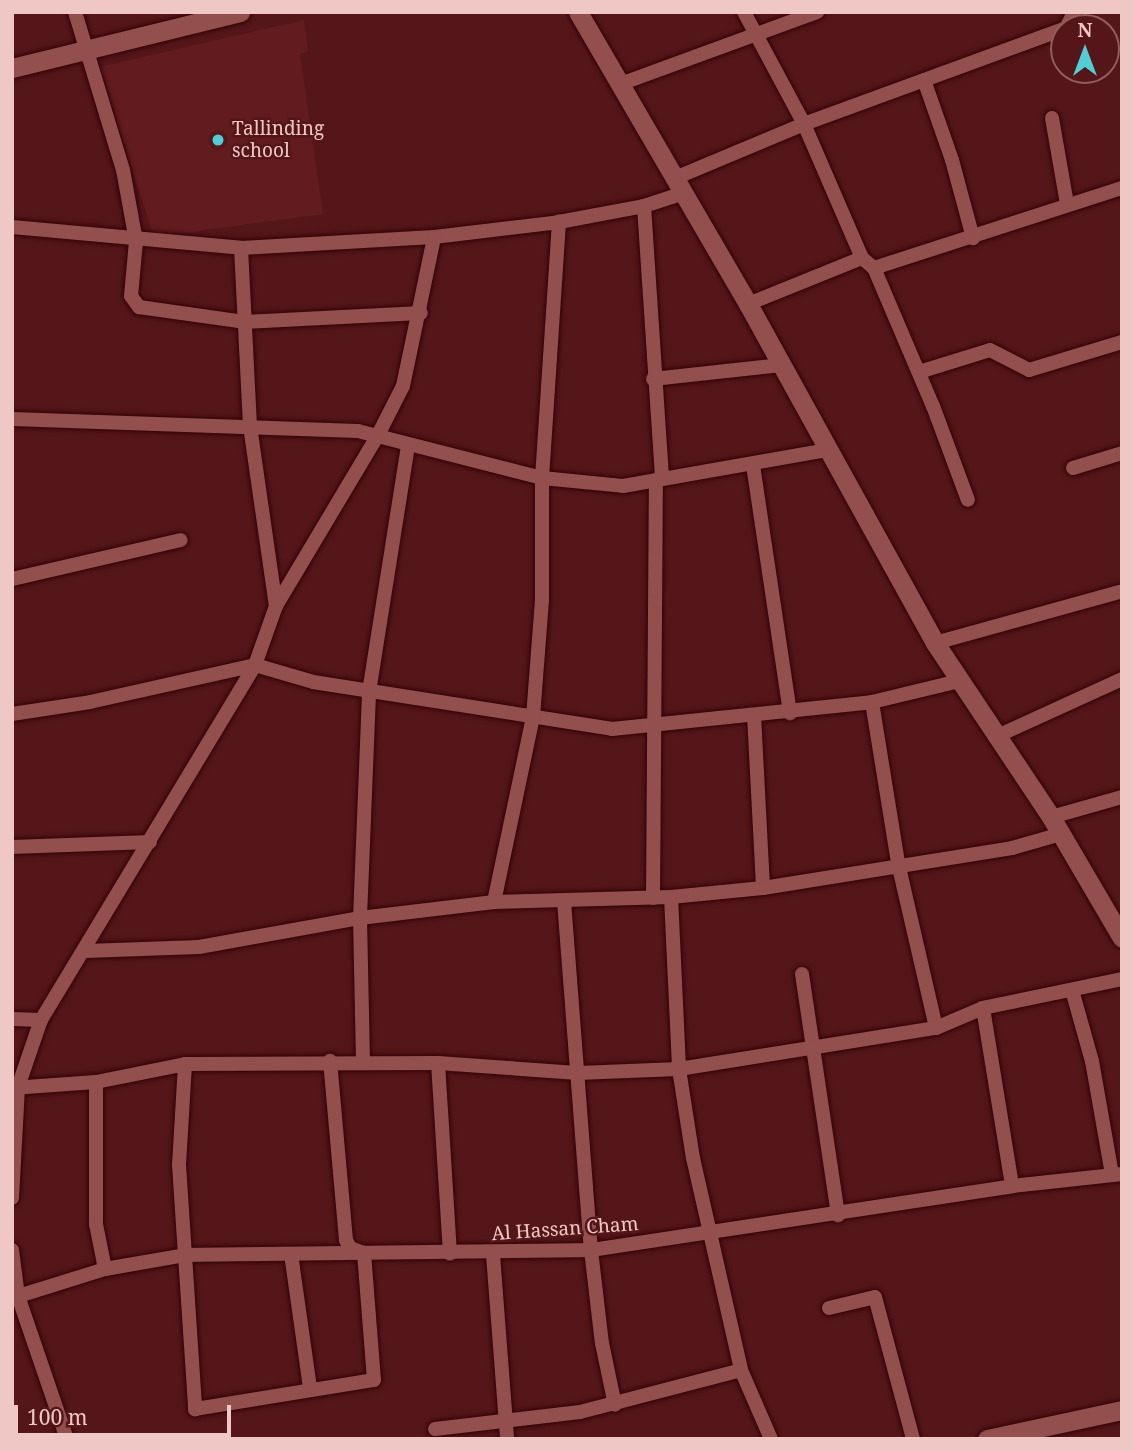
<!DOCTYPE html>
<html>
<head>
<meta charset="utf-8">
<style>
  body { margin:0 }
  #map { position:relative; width:1134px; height:1451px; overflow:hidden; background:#541618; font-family:"Noto Serif",serif }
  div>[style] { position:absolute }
  .built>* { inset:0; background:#621b1e }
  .roads { filter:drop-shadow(0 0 2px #310307) drop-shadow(0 0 2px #310307) }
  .street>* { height:14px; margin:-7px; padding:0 7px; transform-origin:7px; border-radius:7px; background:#934f4d }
  .secondary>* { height:19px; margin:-9.5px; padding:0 9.5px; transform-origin:9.5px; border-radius:9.5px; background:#934f4d }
  .dots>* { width:19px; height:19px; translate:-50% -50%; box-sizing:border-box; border:4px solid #541618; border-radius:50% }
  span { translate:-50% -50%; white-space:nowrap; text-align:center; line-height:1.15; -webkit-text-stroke:5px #541618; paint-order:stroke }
  .poi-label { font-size:19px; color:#efc7c5 }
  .left { translate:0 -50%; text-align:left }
  .street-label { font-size:19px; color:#efc7c5 }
  .frame { position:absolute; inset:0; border:14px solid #efc7c5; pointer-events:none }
  .north { position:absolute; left:1050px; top:14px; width:70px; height:70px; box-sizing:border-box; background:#541618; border:2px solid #925d5d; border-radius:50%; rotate:0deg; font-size:19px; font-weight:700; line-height:28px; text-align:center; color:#efc7c5 }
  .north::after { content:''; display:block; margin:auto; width:24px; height:32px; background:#52ccd5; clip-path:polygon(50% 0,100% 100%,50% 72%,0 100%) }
  .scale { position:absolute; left:14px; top:1405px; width:217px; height:32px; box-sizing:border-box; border:4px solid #efc7c5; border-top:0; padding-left:9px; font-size:21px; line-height:24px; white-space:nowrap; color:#efc7c5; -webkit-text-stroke:5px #541618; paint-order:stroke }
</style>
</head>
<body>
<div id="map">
  <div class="built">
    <i style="clip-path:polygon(304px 20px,308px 51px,300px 54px,323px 214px,154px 237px,99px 67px)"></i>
  </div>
  <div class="roads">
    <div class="street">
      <i style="left:75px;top:12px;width:165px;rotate:73.1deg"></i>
      <i style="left:123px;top:170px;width:72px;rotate:79.6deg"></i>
      <i style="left:136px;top:241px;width:55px;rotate:95.2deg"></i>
      <i style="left:131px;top:296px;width:14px;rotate:54deg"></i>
      <i style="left:139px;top:307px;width:106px;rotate:8.1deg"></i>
      <i style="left:244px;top:322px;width:177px;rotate:-2.9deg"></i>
      <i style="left:744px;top:12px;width:127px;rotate:61.8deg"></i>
      <i style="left:804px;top:124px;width:146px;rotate:66.6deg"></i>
      <i style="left:862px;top:258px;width:16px;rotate:40deg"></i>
      <i style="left:874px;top:268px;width:150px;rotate:66.9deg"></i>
      <i style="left:933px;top:406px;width:100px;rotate:69.6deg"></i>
      <i style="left:1066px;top:28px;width:18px;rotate:-63deg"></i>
      <i style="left:924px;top:80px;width:85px;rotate:70.7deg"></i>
      <i style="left:952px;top:160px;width:81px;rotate:74.9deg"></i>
      <i style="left:623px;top:83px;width:207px;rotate:-20.1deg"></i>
      <i style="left:1052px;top:118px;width:87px;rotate:80.1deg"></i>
      <i style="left:675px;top:178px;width:140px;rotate:-22.7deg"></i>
      <i style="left:804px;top:124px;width:277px;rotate:-20.1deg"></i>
      <i style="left:644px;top:206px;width:273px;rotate:86.2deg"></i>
      <i style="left:12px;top:227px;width:230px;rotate:5.2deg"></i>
      <i style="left:241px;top:248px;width:193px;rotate:-3.3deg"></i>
      <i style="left:434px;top:237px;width:126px;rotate:-6.8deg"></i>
      <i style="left:559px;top:222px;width:86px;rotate:-10.7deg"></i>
      <i style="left:644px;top:206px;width:42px;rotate:-18deg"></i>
      <i style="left:241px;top:248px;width:178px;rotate:87.1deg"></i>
      <i style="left:250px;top:426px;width:182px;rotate:81.8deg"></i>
      <i style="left:874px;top:268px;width:261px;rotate:-17.9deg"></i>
      <i style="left:748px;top:304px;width:123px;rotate:-22deg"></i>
      <i style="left:919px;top:372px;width:74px;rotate:-17.2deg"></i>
      <i style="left:990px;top:350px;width:44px;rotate:27.1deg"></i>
      <i style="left:1029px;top:370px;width:97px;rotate:-16.8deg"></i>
      <i style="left:653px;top:379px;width:129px;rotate:-6.2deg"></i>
      <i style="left:12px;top:419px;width:346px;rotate:2deg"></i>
      <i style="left:358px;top:431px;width:190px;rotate:14.3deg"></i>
      <i style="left:542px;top:478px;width:81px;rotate:5.6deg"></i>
      <i style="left:623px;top:486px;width:208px;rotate:-10deg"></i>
      <i style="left:753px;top:465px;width:251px;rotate:81.5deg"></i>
      <i style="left:1073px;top:468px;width:51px;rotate:-17deg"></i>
      <i style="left:12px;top:579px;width:173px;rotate:-13deg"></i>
      <i style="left:935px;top:643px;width:194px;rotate:-15.5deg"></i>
      <i style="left:872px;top:702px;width:163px;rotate:80.8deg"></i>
      <i style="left:898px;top:863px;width:169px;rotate:77deg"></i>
      <i style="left:12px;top:714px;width:79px;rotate:-8.7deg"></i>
      <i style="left:90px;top:702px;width:169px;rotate:-12.6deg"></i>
      <i style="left:255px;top:665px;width:60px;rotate:16.3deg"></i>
      <i style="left:313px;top:682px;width:303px;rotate:8.9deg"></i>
      <i style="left:612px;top:729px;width:261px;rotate:-5.9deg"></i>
      <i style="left:872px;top:702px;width:89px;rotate:-13.6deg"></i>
      <i style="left:754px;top:715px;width:173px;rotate:87deg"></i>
      <i style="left:995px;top:737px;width:140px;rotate:-24.5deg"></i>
      <i style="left:1051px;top:817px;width:74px;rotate:-15.7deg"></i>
      <i style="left:12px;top:847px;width:138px;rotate:-2.1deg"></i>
      <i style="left:671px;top:897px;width:172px;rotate:87.3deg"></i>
      <i style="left:679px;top:1069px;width:90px;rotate:81.1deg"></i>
      <i style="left:693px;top:1158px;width:217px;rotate:77.2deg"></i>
      <i style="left:741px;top:1370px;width:75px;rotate:66.5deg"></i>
      <i style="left:653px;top:898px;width:418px;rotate:-89.6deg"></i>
      <i style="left:564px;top:901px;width:350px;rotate:85.6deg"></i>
      <i style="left:591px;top:1250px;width:94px;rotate:83.3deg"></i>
      <i style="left:602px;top:1343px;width:63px;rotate:78.2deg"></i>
      <i style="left:494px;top:902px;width:189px;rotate:-78.1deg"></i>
      <i style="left:533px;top:717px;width:118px;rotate:-85.6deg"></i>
      <i style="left:542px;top:599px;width:121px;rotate:-90deg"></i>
      <i style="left:542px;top:478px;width:257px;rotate:-86.2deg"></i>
      <i style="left:86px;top:951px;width:113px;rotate:-2deg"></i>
      <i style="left:199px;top:947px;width:164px;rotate:-10.2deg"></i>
      <i style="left:360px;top:918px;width:135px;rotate:-6.8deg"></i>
      <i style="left:494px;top:902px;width:177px;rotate:-1.6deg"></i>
      <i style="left:671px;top:897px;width:92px;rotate:-5.6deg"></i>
      <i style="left:763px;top:888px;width:252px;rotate:-9.1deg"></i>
      <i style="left:1012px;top:848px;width:51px;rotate:-15.9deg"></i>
      <i style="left:802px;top:974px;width:244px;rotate:81.5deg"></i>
      <i style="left:1072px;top:990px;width:74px;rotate:74.3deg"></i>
      <i style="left:1092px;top:1061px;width:115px;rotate:80deg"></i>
      <i style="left:983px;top:1008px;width:180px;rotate:80.7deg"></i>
      <i style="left:12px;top:1019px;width:29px;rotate:2deg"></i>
      <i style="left:363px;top:1061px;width:143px;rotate:-91.2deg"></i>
      <i style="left:360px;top:918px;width:226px;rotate:-87.7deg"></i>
      <i style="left:369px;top:692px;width:250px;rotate:-81deg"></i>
      <i style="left:438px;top:1063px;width:191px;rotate:86.4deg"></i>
      <i style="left:185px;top:1064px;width:101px;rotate:93.4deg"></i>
      <i style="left:179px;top:1165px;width:245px;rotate:86.2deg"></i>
      <i style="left:195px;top:1409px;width:181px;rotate:-9.2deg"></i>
      <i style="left:374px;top:1380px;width:127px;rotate:-94.5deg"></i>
      <i style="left:364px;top:1253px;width:15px;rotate:-160deg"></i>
      <i style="left:350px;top:1248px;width:9px;rotate:-117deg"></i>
      <i style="left:346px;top:1240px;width:180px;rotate:-95.1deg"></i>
      <i style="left:96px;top:1082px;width:142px;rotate:90deg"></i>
      <i style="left:96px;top:1224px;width:46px;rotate:78.7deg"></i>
      <i style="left:12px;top:1088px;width:84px;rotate:-4.1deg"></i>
      <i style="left:96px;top:1082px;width:91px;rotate:-11.4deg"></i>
      <i style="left:185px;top:1064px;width:253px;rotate:-0.2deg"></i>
      <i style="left:438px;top:1063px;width:140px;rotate:4.1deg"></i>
      <i style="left:578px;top:1073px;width:101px;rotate:-2.3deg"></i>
      <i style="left:679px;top:1069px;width:260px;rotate:-9.1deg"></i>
      <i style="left:936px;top:1028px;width:51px;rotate:-23.1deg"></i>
      <i style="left:983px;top:1008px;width:142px;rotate:-11.8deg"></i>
      <i style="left:12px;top:1198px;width:111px;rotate:-86.9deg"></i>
      <i style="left:18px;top:1087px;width:71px;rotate:-71.1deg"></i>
      <i style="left:41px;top:1020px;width:415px;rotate:-58.9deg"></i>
      <i style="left:255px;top:665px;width:63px;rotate:-70.4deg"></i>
      <i style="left:276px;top:606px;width:199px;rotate:-59.2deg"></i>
      <i style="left:378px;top:435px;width:55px;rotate:-63deg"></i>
      <i style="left:403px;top:386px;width:152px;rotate:-78.2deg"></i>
      <i style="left:12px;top:1250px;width:46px;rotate:82.6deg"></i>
      <i style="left:18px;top:1296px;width:151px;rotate:71.1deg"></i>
      <i style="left:291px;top:1254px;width:134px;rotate:81.9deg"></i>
      <i style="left:493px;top:1255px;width:185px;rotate:85.6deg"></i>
      <i style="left:12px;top:1298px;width:97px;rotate:-17.3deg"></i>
      <i style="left:105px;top:1269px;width:81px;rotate:-9.9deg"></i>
      <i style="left:185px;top:1255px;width:406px;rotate:-0.7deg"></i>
      <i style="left:591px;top:1250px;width:426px;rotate:-8.6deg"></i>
      <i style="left:1012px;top:1186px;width:111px;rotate:-6.2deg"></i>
      <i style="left:829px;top:1308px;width:47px;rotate:-13.4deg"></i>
      <i style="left:875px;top:1297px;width:147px;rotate:75deg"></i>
      <i style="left:435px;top:1429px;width:146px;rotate:-6.7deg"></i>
      <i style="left:580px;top:1412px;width:166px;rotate:-14.6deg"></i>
    </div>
    <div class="secondary">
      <i style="left:578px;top:12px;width:338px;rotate:59.8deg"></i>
      <i style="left:748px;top:304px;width:387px;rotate:61.1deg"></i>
      <i style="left:935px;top:643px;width:209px;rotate:56.3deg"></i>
      <i style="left:1051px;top:817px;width:140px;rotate:59.6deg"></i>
      <i style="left:12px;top:68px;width:235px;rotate:-13.8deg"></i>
      <i style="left:987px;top:1439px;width:138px;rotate:-12.1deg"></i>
    </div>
  </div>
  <div class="dots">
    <i style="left:218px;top:140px;background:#52ccd5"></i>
  </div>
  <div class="poi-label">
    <span class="left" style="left:232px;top:140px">Tallinding<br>school</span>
  </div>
  <div class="street-label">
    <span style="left:565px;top:1229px;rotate:-4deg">Al Hassan Cham</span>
  </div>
  <div class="frame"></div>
  <div class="north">N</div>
  <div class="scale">100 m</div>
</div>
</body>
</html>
